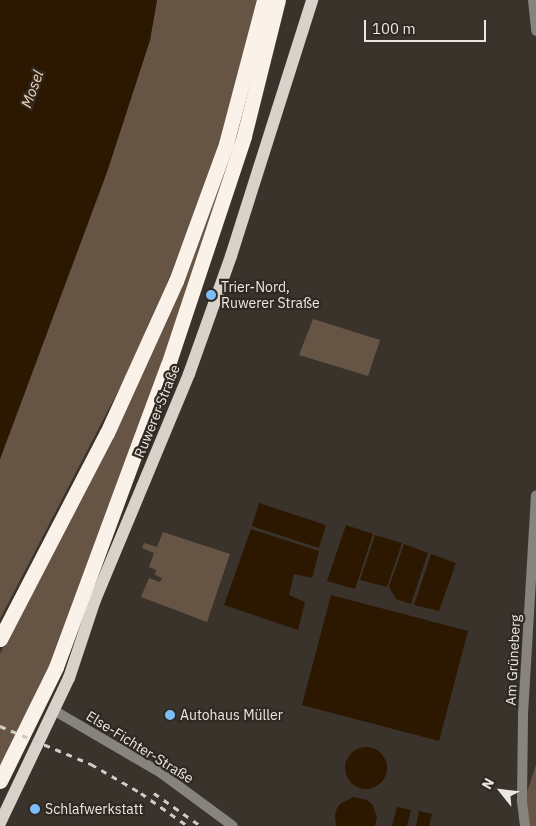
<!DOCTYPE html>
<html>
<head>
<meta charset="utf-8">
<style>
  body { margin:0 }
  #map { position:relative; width:536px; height:826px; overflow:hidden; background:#3a332c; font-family:"IBM Plex Sans",sans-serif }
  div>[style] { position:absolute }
  .green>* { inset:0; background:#665545 }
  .water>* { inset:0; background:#2c1701 }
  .round { border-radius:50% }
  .minor>* { height:10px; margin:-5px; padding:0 5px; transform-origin:5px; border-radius:5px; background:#87837f }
  .major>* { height:12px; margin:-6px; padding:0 6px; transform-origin:6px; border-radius:6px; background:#d9d2ca }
  .highway>* { height:15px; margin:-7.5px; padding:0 7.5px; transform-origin:7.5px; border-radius:7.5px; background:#faf1e8 }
  .rail>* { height:2.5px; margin-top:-1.25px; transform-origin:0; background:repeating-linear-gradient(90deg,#d0ccc6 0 6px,transparent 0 12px) }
  .dots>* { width:14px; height:14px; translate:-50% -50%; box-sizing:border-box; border:2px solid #302922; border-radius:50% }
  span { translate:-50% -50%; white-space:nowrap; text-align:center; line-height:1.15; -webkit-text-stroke:4.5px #302922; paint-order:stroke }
  .poi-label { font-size:14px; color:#ebe7e2 }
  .left { translate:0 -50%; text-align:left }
  .street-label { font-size:14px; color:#ebe7e2 }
  .water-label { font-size:15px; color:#f9d4af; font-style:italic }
  .north { position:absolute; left:476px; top:766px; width:50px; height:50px; -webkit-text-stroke:4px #302922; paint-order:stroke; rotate:299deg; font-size:14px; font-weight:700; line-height:20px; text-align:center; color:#ebe7e2 }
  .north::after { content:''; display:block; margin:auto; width:18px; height:22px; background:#ebe7e2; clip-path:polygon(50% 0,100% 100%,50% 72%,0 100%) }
  .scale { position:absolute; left:364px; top:20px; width:122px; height:22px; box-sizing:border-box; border:2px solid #ebe7e2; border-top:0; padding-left:6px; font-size:15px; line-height:18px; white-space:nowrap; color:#ebe7e2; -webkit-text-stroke:4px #302922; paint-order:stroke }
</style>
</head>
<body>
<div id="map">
  <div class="green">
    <i style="clip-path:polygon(157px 0,258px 0,213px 166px,144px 341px,0 619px,0 459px,107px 172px,150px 40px)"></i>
    <i style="clip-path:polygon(234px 134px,238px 137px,138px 433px,50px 664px,0 767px,0 654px)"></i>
    <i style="clip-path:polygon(313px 319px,380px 340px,368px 376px,299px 355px)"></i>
    <i style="clip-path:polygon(163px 532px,230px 554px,207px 622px,141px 597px,149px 578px,160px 582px,162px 578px,155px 575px,156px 570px,149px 567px,154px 553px,142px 548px,144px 543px,157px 547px)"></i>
    <i style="clip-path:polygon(536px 765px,536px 826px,529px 826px,524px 801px)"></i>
  </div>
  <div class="water">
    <i style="clip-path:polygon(0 0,157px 0,150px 40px,107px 172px,0 459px)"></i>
    <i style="clip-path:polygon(259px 503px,326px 525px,319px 548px,252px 526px)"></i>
    <i style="clip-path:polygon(346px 525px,373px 534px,355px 589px,327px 581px)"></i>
    <i style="clip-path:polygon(251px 529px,319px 551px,312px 578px,294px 574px,289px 595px,305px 602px,298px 630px,224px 605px)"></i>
    <i style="clip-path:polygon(375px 535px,402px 543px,387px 587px,360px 580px)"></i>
    <i style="clip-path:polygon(404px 544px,428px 553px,411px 604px,396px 599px,389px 587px)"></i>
    <i style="clip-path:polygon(431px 554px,456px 563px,439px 611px,414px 605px)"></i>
    <i style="clip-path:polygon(331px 595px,468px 631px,439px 741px,302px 705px)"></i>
    <i class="round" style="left:345px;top:747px;width:42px;height:42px"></i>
    <i style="clip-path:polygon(354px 797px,367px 800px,373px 805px,377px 818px,375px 826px,336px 826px,335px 815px,337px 808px,341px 803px)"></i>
    <i style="clip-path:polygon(397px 807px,411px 810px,407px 826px,392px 826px)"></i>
    <i style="clip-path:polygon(419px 811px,432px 814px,429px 826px,416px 826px)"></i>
  </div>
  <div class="minor">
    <i style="left:533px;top:0;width:31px;rotate:84deg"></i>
    <i style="left:55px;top:711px;width:123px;rotate:30.3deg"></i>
    <i style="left:161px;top:773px;width:89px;rotate:36.4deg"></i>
    <i style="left:525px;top:826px;width:26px;rotate:-97deg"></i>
    <i style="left:522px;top:800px;width:86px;rotate:-89.3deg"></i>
    <i style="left:523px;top:714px;width:219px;rotate:-86.6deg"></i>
  </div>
  <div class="major">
    <i style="left:0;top:823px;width:161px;rotate:-64.6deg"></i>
    <i style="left:69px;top:678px;width:82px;rotate:-71.6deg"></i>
    <i style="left:95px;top:600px;width:245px;rotate:-67.4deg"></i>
    <i style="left:189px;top:374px;width:125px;rotate:-70.4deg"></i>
    <i style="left:231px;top:256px;width:269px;rotate:-72.4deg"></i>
  </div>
  <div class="highway">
    <i style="left:0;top:639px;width:232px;rotate:-62.6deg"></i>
    <i style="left:107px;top:433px;width:167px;rotate:-65.6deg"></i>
    <i style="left:176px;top:281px;width:146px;rotate:-69.9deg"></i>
    <i style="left:226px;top:144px;width:149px;rotate:-75.2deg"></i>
    <i style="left:0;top:781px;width:127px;rotate:-63.8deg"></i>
    <i style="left:56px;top:667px;width:322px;rotate:-69.7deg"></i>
    <i style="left:168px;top:365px;width:241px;rotate:-71.6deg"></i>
    <i style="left:244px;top:136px;width:140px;rotate:-76deg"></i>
  </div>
  <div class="rail">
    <i style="left:0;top:726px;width:99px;rotate:22.7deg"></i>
    <i style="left:91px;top:764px;width:58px;rotate:30.1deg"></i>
    <i style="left:141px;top:793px;width:57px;rotate:35.1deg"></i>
    <i style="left:154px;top:793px;width:57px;rotate:35.1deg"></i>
  </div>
  <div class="dots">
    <i style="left:211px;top:295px;background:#7cbef9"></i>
    <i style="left:170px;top:715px;background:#7cbef9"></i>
    <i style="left:35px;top:809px;background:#7cbef9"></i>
  </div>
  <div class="poi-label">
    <span class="left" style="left:221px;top:295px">Trier-Nord,<br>Ruwerer Straße</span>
    <span class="left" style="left:180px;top:715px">Autohaus Müller</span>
    <span class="left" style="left:45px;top:809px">Schlafwerkstatt</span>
  </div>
  <div class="street-label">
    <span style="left:157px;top:411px;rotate:-68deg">Ruwerer Straße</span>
    <span style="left:513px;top:660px;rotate:-87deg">Am Grüneberg</span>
    <span style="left:140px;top:747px;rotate:32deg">Else-Fichter-Straße</span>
  </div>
  <div class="water-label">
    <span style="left:32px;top:89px;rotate:-70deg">Mosel</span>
  </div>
  <div class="north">N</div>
  <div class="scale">100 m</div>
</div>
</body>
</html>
